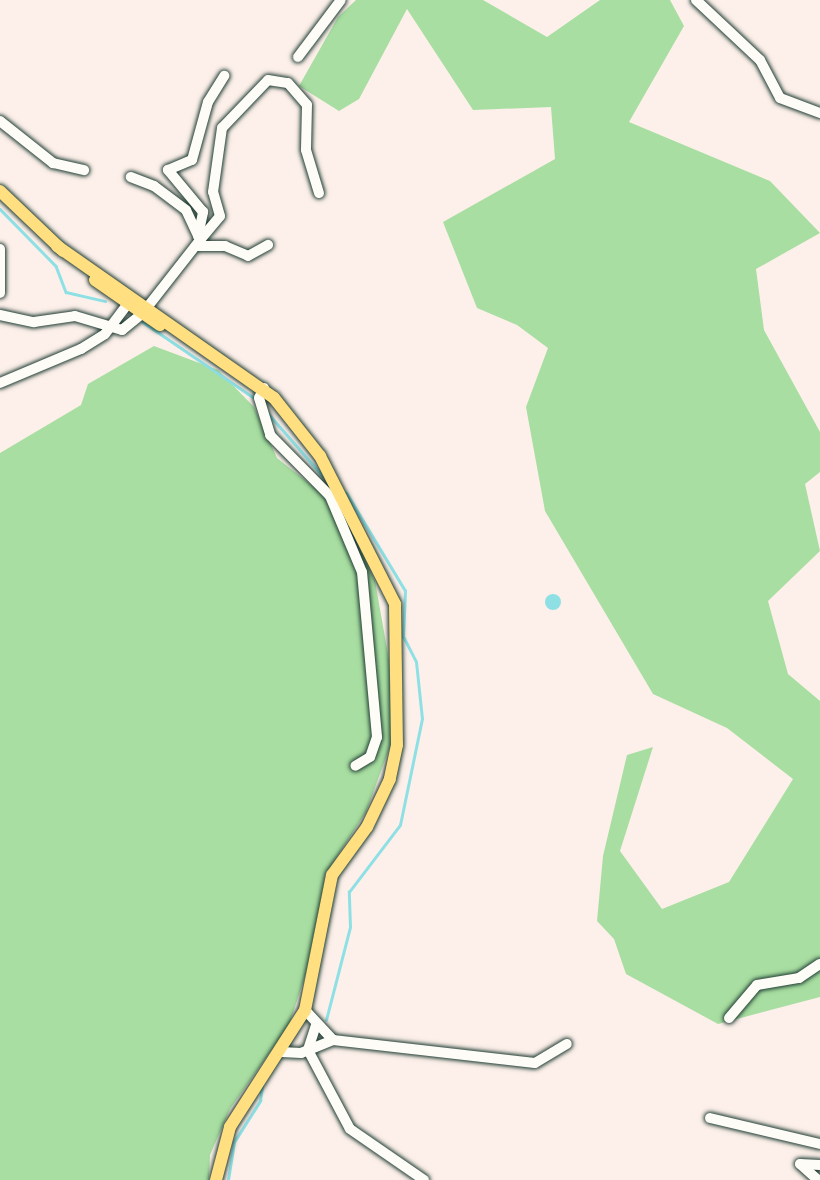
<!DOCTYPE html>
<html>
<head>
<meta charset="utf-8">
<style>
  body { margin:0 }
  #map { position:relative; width:820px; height:1180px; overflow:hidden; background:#fdf0ea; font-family:Delius,sans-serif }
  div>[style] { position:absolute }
  .green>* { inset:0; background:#a8dea1 }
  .water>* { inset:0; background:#8fe0e5 }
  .round { border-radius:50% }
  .stream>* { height:2.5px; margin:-1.25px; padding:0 1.25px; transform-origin:1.25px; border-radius:1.25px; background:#8fe0e5 }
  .roads { filter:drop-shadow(0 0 2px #1f3d34) drop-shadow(0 0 2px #1f3d34) }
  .minor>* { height:10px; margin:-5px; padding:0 5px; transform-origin:5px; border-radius:5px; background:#fdfcf7 }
  .major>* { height:12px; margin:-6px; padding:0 6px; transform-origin:6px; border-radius:6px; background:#ffdf80 }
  span { translate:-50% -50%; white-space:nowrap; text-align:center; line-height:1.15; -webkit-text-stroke:7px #fdfcf7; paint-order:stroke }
</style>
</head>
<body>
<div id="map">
  <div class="green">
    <i style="clip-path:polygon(356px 0,483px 0,547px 37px,600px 0,670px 0,684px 26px,629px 122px,770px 181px,820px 233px,756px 269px,764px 330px,820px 432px,820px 472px,805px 484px,820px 551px,768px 601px,788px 674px,820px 701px,820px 997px,718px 1024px,626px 974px,614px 939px,597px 921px,603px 856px,627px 755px,653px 747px,620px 851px,662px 909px,729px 882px,793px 779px,727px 728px,653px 694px,545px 511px,526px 407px,548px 348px,517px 325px,477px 308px,443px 222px,555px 159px,551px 107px,473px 110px,407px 9px,359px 99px,339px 111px,299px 86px,338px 17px)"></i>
    <i style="clip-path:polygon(154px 346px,218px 370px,254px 407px,277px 458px,338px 506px,375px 581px,389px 660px,392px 741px,366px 812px,325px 875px,313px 952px,289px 1025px,230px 1109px,210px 1155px,209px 1180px,0 1180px,0 453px,81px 405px,88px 384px)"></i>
  </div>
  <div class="water">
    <i class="round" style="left:545px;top:594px;width:16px;height:16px"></i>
  </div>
  <div class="stream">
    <i style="left:0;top:209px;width:80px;rotate:45.5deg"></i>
    <i style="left:56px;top:266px;width:28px;rotate:69deg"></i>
    <i style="left:66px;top:292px;width:40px;rotate:13deg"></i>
    <i style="left:143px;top:322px;width:133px;rotate:34.3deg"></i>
    <i style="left:267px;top:412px;width:85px;rotate:48.8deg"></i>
    <i style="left:326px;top:1020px;width:96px;rotate:-75.5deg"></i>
    <i style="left:350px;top:927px;width:35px;rotate:-92deg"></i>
    <i style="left:349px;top:892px;width:84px;rotate:-52.7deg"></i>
    <i style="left:400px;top:825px;width:108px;rotate:-78.3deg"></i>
    <i style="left:422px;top:719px;width:57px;rotate:-96deg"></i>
    <i style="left:416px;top:662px;width:28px;rotate:-117deg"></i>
    <i style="left:403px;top:637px;width:46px;rotate:-87.5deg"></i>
    <i style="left:405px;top:591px;width:114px;rotate:-121deg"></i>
    <i style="left:228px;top:1180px;width:38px;rotate:-81deg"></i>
    <i style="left:234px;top:1142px;width:49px;rotate:-57.6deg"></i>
    <i style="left:260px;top:1101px;width:15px;rotate:-82deg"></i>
  </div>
  <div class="roads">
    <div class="minor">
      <i style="left:696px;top:0;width:88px;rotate:43.2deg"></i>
      <i style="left:760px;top:60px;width:43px;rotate:62.2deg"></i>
      <i style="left:780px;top:98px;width:43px;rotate:20.6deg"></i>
      <i style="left:298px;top:57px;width:71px;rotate:-53deg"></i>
      <i style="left:0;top:121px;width:68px;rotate:38.4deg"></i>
      <i style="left:53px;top:163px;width:32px;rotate:13deg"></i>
      <i style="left:198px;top:236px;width:25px;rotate:-78deg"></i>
      <i style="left:203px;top:212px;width:55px;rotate:-129.8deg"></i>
      <i style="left:168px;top:170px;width:26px;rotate:-23deg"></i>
      <i style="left:192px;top:160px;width:60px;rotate:-74.6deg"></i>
      <i style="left:208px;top:102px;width:31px;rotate:-58deg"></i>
      <i style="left:200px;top:240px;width:31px;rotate:-50deg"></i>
      <i style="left:220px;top:216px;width:25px;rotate:-106deg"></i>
      <i style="left:213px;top:192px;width:65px;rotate:-82deg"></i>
      <i style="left:222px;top:128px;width:66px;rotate:-46.2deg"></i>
      <i style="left:268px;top:80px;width:20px;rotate:9deg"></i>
      <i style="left:288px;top:83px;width:29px;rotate:49deg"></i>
      <i style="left:307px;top:105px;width:45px;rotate:91.3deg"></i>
      <i style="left:306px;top:150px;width:45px;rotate:73.2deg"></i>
      <i style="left:196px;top:246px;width:29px"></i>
      <i style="left:225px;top:246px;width:25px;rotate:23deg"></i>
      <i style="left:248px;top:256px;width:23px;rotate:-29deg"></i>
      <i style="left:0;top:249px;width:44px;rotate:90deg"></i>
      <i style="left:0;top:315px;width:35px;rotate:12deg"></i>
      <i style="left:34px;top:322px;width:41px;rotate:-8.3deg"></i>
      <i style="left:75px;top:316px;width:49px;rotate:16.6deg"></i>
      <i style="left:122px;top:330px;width:26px;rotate:-39deg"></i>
      <i style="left:142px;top:314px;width:94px;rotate:-51.9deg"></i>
      <i style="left:200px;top:240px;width:33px;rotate:-115deg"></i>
      <i style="left:186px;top:210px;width:40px;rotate:-143deg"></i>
      <i style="left:154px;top:186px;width:25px;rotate:-159deg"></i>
      <i style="left:0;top:383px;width:88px;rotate:-22.8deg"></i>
      <i style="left:81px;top:349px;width:28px;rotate:-32deg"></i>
      <i style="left:105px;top:334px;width:36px;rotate:-53deg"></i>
      <i style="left:127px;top:305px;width:9px;rotate:6deg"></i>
      <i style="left:264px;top:388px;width:11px;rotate:117deg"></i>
      <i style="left:259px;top:398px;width:39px;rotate:73deg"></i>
      <i style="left:270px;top:435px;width:86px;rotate:45.5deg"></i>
      <i style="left:330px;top:496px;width:82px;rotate:67.2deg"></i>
      <i style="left:362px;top:572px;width:166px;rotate:84.8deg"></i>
      <i style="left:377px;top:737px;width:21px;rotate:109deg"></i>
      <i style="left:370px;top:757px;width:17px;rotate:149deg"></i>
      <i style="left:305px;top:1010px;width:41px;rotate:47deg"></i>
      <i style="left:729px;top:1018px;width:43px;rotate:-49.7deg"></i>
      <i style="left:757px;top:985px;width:43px;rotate:-9.5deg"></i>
      <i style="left:799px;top:978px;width:25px;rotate:-34deg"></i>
      <i style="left:316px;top:1025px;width:26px;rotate:108deg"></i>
      <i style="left:308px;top:1050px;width:89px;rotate:62deg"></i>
      <i style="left:350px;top:1129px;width:90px;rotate:34.6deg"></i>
      <i style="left:281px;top:1052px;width:20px;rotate:3deg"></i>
      <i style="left:301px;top:1053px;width:35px;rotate:-22deg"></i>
      <i style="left:333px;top:1040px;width:203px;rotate:6.5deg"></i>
      <i style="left:535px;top:1063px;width:37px;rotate:-31deg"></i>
      <i style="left:710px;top:1118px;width:113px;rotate:13.3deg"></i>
      <i style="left:818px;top:1180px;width:24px;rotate:-138deg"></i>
      <i style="left:800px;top:1164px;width:20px;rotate:3deg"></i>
    </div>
    <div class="major">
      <i style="left:0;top:191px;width:87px;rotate:43.6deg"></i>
      <i style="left:57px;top:246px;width:265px;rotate:35deg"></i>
      <i style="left:274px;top:398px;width:74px;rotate:51.6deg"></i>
      <i style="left:320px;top:456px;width:166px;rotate:63.1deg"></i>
      <i style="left:395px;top:604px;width:141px;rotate:89.2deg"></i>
      <i style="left:397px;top:745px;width:35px;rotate:102deg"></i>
      <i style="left:390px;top:779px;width:53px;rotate:115.6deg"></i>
      <i style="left:367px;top:827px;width:59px;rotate:126.1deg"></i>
      <i style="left:332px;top:875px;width:138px;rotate:101.3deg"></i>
      <i style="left:305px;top:1010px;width:139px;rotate:122.7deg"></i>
      <i style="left:230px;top:1127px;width:55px;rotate:104.8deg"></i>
      <i style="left:95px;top:280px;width:79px;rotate:34.7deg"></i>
    </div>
  </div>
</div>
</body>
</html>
